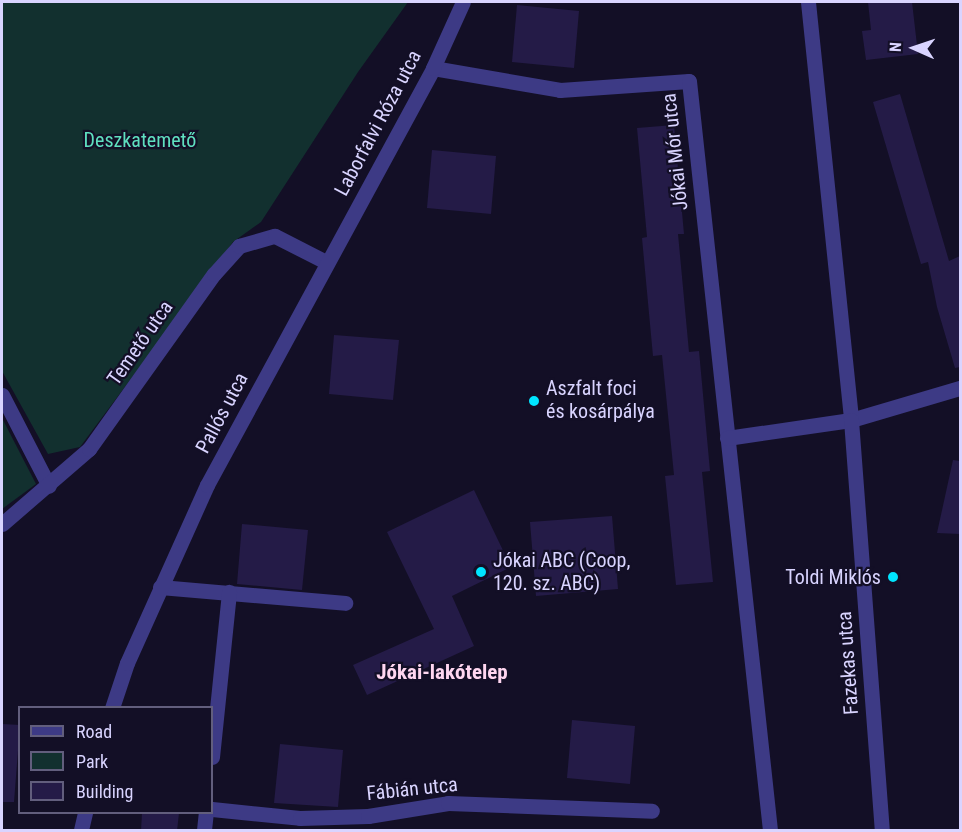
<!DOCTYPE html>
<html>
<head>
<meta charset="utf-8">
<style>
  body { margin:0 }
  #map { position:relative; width:962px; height:832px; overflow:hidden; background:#130f26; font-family:"Roboto Condensed",sans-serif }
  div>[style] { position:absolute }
  .green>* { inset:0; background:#12302f }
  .building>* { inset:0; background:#241b47 }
  .minor>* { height:15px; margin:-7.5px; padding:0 7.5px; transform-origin:7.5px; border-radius:7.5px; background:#3d3a85 }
  .tertiary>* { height:15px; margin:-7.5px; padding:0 7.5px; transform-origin:7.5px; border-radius:7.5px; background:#3d3a85 }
  .dots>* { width:16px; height:16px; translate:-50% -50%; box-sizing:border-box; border:3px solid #130f26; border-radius:50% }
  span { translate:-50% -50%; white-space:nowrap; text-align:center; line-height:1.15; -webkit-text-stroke:4.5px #130f26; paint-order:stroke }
  .street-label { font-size:20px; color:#d9d4ff }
  .park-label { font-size:20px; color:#5fe0c0 }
  .poi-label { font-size:20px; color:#d9d4ff }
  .left { translate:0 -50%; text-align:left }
  .right { translate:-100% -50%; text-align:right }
  .neighbourhood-label { font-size:21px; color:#ffd6f0; font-weight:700 }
  .frame { position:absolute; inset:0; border:3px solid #d9d4ff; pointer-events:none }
  .legend { position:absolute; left:18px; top:706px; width:195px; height:108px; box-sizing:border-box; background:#130f26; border:2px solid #625e7d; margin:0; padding:8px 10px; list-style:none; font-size:18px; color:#d9d4ff }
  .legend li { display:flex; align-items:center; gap:12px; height:30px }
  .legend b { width:30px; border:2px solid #625e7d }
  .north { position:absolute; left:884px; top:18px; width:60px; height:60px; -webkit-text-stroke:4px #130f26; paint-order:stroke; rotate:273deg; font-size:16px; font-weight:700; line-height:24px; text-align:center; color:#d9d4ff }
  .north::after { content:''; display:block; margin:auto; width:21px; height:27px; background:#d9d4ff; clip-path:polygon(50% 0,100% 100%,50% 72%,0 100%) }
</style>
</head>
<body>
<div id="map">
  <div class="green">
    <i style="clip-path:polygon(2px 2px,408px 2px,358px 72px,261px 222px,233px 242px,80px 447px,48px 454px,2px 371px)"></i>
    <i style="clip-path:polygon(2px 418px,36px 484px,2px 509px)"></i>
  </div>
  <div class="building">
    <i style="clip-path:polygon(868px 2px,912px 2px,918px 54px,866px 60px,862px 31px,871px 30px)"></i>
    <i style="clip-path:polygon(517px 5px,579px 11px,574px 68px,512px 62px)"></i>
    <i style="clip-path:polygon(900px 94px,949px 261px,960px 256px,960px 367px,955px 368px,937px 307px,928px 262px,921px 264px,873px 102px)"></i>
    <i style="clip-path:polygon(674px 125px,684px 234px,678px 234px,689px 352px,699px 351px,710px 471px,702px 472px,713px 582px,676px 585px,665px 476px,674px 475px,662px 355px,653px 356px,642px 238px,647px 237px,637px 128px)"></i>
    <i style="clip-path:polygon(432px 150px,496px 156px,491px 214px,427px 208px)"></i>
    <i style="clip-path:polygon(334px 335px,399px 340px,393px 400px,329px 394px)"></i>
    <i style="clip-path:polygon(953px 460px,960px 461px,960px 534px,937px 533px)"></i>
    <i style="clip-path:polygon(474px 490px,511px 567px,452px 596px,474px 646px,367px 695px,353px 665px,434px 629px,387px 532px)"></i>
    <i style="clip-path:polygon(612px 516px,618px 589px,536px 596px,530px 522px)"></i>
    <i style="clip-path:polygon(242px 524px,308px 530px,302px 590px,237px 584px)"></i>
    <i style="clip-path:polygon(572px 720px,635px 726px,630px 784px,567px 778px)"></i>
    <i style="clip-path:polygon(2px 724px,20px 725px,14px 802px,2px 802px)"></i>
    <i style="clip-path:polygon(280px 744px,343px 750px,338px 807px,274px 803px)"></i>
    <i style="clip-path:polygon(142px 813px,179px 813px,177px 831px,141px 831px)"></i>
  </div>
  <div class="minor">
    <i style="left:433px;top:68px;width:129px;rotate:9.8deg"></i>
    <i style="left:560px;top:90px;width:129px;rotate:-4deg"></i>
    <i style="left:689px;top:81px;width:753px;rotate:83.83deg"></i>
    <i style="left:2px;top:395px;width:102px;rotate:62.7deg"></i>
    <i style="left:727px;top:438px;width:125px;rotate:-8.3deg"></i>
    <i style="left:851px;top:420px;width:114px;rotate:-16.4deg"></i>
    <i style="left:2px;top:524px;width:115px;rotate:-40.8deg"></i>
    <i style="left:89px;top:449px;width:215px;rotate:-54.5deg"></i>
    <i style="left:214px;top:274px;width:38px;rotate:-48deg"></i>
    <i style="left:239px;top:246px;width:37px;rotate:-16deg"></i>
    <i style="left:275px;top:236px;width:57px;rotate:27deg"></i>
    <i style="left:160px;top:587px;width:186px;rotate:4.9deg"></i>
    <i style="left:112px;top:708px;width:47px;rotate:-71.6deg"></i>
    <i style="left:127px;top:663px;width:195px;rotate:-65.8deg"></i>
    <i style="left:207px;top:485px;width:474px;rotate:-61.5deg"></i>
    <i style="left:433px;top:68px;width:72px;rotate:-65.6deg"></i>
    <i style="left:212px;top:757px;width:166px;rotate:-84.1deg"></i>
    <i style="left:212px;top:809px;width:88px;rotate:5.8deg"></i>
    <i style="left:300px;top:818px;width:68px;rotate:-1.7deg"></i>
    <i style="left:368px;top:816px;width:81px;rotate:-9.2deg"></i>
    <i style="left:448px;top:803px;width:204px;rotate:2.2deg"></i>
    <i style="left:81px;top:830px;width:18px;rotate:-77deg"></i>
    <i style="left:204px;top:830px;width:18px;rotate:-84deg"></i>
  </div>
  <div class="tertiary">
    <i style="left:808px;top:2px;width:420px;rotate:84.1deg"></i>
    <i style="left:851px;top:420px;width:411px;rotate:85.7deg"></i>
  </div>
  <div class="dots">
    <i style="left:534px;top:401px;background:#00e5ff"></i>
    <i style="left:481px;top:572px;background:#00e5ff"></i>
    <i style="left:893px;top:577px;background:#00e5ff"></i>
  </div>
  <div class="street-label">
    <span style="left:378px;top:123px;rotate:-62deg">Laborfalvi Róza utca</span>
    <span style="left:675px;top:152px;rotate:-96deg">Jókai Mór utca</span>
    <span style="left:140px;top:343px;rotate:-55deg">Temető utca</span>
    <span style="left:222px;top:413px;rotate:-62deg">Pallós utca</span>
    <span style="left:848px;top:663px;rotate:-94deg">Fazekas utca</span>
    <span style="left:412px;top:789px;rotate:-6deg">Fábián utca</span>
  </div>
  <div class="park-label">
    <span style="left:140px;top:140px">Deszkatemető</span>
  </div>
  <div class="poi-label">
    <span class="left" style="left:546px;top:400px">Aszfalt foci<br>és kosárpálya</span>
    <span class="left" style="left:493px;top:572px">Jókai ABC (Coop,<br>120. sz. ABC)</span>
    <span class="right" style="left:881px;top:577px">Toldi Miklós</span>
  </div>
  <div class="neighbourhood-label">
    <span style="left:442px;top:672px">Jókai-lakótelep</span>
  </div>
  <div class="frame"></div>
  <ul class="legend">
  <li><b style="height:8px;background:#3d3a85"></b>Road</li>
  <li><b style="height:16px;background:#12302f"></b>Park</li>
  <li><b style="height:16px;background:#241b47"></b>Building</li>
  </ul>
  <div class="north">N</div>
</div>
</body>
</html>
